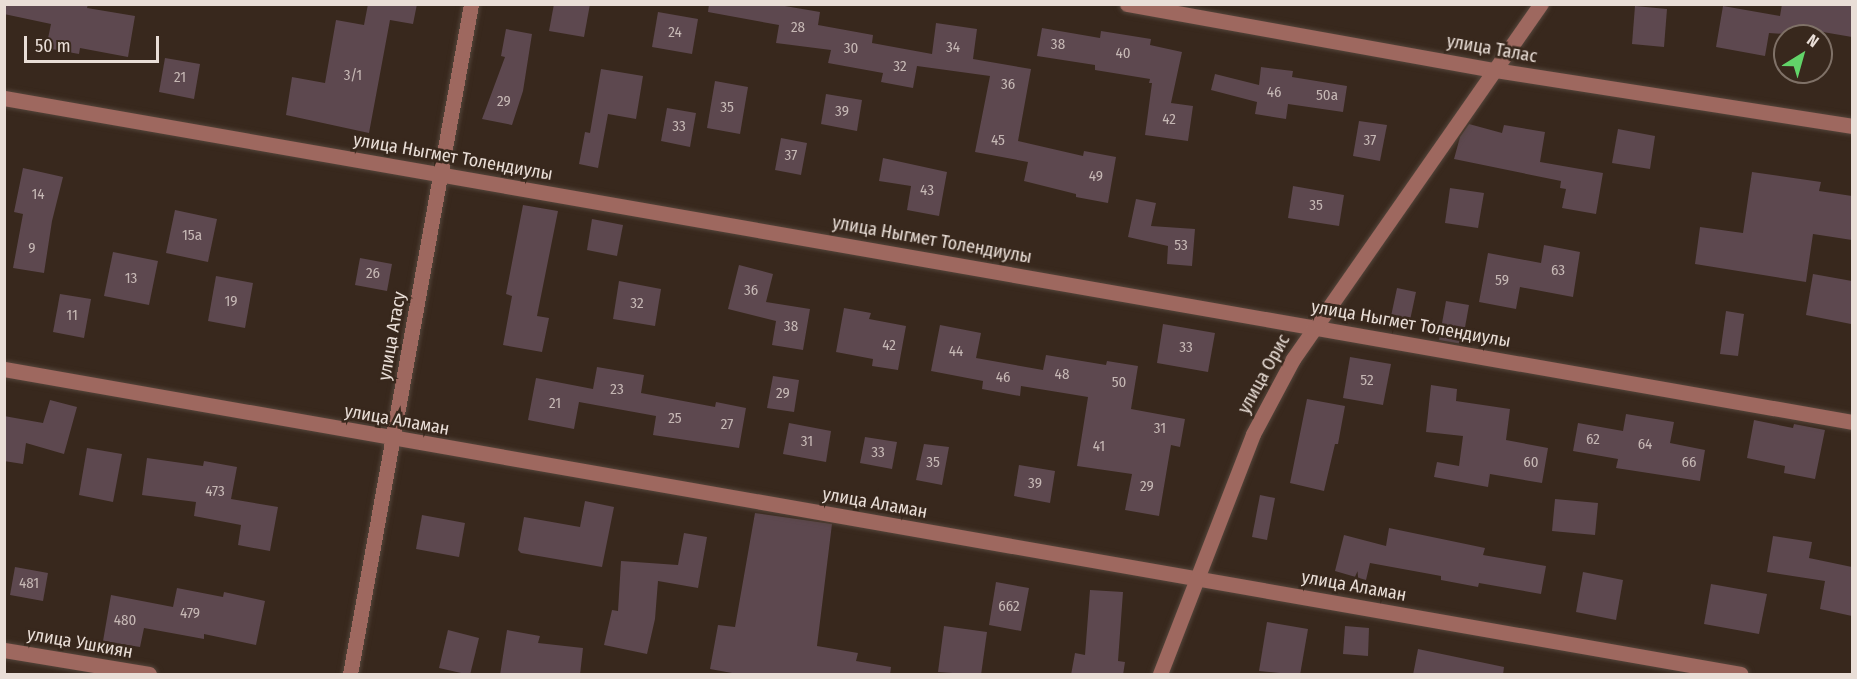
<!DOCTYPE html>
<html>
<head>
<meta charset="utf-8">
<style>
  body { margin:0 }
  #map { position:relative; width:1857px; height:679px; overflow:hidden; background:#38281d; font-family:"Fira Sans Condensed",sans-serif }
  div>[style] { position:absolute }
  .building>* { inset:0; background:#5d484f }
  .roads { filter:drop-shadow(0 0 2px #54453b) drop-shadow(0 0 2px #54453b) }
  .minor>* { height:15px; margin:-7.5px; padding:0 7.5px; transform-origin:7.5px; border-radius:7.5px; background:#9e685f }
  span { translate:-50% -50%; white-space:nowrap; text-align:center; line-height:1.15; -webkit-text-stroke:5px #38281d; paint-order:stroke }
  .number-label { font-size:15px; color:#c6b8b5 }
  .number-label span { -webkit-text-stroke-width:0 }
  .street-label { font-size:18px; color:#e9ded7 }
  .frame { position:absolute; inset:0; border:6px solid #e9ded7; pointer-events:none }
  .north { position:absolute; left:1773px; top:24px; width:60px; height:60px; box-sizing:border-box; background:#38281d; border:2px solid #7f7167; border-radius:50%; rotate:37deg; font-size:16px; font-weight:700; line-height:24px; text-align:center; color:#e9ded7 }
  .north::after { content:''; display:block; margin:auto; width:21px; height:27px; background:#62d469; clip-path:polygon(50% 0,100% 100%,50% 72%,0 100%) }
  .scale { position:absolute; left:24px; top:36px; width:135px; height:27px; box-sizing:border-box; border:3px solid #e9ded7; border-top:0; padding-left:8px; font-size:18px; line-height:21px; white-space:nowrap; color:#e9ded7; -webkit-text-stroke:4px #38281d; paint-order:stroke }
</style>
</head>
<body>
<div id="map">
  <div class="building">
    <i style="clip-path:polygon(4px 4px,88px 4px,87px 8px,135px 16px,128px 57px,80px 48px,79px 54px,46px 48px,51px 24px,4px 14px)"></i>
    <i style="clip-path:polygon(368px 4px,417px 4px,413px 24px,390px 20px,369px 133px,286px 115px,292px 77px,325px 83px,336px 20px,364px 25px)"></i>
    <i style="clip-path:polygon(554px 4px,590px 4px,584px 37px,549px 31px)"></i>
    <i style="clip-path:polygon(709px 4px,773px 4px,820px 12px,818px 25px,873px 35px,872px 43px,932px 54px,936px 23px,977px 29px,973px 59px,1031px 69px,1018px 141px,1083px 156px,1084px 151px,1116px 157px,1108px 203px,1076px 197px,1076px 194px,1024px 181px,1028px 162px,975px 152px,990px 76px,917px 66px,913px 88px,881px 82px,883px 73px,828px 63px,831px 50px,776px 43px,779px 25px,708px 12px)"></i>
    <i style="clip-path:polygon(1782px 4px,1852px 4px,1852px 37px,1817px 31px,1816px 36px,1769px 33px,1765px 56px,1716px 47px,1723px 6px,1780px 16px)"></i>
    <i style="clip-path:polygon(1635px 6px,1667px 9px,1664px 47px,1632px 44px)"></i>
    <i style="clip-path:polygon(658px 12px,698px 19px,692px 54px,652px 47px)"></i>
    <i style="clip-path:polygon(1042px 28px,1100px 38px,1101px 31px,1151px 39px,1150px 45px,1182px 52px,1171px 103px,1193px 106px,1188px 141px,1145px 135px,1152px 83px,1149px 83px,1150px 79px,1095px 70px,1095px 65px,1037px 56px)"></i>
    <i style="clip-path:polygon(506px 29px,532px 34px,523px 91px,512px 125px,482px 119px,505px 57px,501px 56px)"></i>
    <i style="clip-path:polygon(165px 58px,200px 64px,194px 99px,159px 92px)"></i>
    <i style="clip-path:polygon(1261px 67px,1293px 71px,1292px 77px,1347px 86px,1343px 112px,1288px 104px,1286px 119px,1255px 114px,1257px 102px,1211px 90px,1215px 74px,1259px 85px)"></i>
    <i style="clip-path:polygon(601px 69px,643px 76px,636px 119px,608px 114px,598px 168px,579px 164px,585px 132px,590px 133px)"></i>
    <i style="clip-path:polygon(715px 81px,748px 87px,740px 134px,707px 128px)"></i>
    <i style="clip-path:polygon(826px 94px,862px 100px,857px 131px,821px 124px)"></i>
    <i style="clip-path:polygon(667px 108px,696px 113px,690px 147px,661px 141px)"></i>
    <i style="clip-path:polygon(1359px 121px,1387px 125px,1380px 161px,1353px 156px)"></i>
    <i style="clip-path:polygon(1469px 124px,1502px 133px,1504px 125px,1545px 132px,1540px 162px,1603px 173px,1596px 214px,1562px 208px,1566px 189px,1560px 188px,1561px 181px,1454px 159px,1460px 137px)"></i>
    <i style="clip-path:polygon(1618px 129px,1655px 136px,1650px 169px,1612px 163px)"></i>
    <i style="clip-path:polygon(781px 138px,807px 143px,801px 175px,775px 170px)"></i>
    <i style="clip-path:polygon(883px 158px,947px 172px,939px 216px,907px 210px,911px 186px,879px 181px)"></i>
    <i style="clip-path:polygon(23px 168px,63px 177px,52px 221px,44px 273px,13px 268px,23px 214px,14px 212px)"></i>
    <i style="clip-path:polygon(1752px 172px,1821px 182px,1819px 191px,1852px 196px,1852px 240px,1813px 234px,1806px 282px,1695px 264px,1700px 227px,1743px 233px)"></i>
    <i style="clip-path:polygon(1293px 186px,1344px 195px,1339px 226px,1288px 218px)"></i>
    <i style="clip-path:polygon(1450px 188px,1484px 193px,1478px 228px,1445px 223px)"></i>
    <i style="clip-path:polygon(1136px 199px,1156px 203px,1151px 226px,1195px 229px,1192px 266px,1167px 264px,1168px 246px,1128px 237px)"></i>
    <i style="clip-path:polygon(523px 205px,558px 211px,537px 316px,549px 318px,542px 352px,503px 345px,512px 296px,506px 294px)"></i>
    <i style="clip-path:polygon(175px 210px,217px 219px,208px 262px,166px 253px)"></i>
    <i style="clip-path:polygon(592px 219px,623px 225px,617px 256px,587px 250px)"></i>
    <i style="clip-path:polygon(1544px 245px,1580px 252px,1573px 297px,1520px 287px,1516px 309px,1479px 302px,1488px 253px,1541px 263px)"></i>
    <i style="clip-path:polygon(113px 252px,158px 261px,149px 305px,104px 296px)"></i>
    <i style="clip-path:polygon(360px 258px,392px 264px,387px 291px,355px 285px)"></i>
    <i style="clip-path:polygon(739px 265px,773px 274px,766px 302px,810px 309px,803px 350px,772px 345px,776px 321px,728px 309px)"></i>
    <i style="clip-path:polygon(1813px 274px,1852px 281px,1851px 324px,1806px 315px)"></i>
    <i style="clip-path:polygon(216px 276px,253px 283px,245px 328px,208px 321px)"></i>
    <i style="clip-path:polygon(619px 281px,661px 289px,655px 326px,613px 319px)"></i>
    <i style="clip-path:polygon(1397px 288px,1416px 292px,1409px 325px,1390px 321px)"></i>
    <i style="clip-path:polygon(60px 294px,91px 299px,84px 338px,53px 332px)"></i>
    <i style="clip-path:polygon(1446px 301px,1469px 305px,1462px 344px,1439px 340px)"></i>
    <i style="clip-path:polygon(844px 308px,871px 313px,869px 319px,906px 326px,898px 370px,872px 366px,873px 359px,836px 352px)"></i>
    <i style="clip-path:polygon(1726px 311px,1744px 314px,1738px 356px,1720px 354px)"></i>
    <i style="clip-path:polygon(1163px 324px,1215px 333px,1208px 372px,1157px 363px)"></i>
    <i style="clip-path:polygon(940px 325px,981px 333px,976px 358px,1043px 370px,1046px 355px,1106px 365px,1107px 361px,1138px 366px,1131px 409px,1185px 419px,1180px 447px,1171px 445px,1159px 516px,1125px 510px,1132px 474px,1077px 466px,1088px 397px,1021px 386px,1020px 396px,982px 389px,983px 381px,931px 371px)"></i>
    <i style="clip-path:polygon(1350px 357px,1391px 364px,1383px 405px,1343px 398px)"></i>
    <i style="clip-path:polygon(597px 367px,644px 375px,641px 393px,715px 407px,716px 402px,746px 408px,739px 448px,653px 435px,656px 416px,579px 402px,574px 429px,528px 420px,536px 378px,593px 389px)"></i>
    <i style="clip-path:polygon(773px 376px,799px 380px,794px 412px,767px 408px)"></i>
    <i style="clip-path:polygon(1431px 385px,1457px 389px,1456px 401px,1510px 409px,1506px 440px,1548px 448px,1542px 483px,1490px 474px,1488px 487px,1434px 477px,1437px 462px,1459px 466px,1463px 436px,1426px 432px)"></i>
    <i style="clip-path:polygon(1307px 399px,1345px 406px,1338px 444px,1335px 444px,1324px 491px,1290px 483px)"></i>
    <i style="clip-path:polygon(50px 400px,77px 407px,64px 454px,26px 443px,23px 464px,4px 461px,4px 416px,43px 423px)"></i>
    <i style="clip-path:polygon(1626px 414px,1674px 422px,1670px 443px,1705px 450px,1700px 481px,1616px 468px,1618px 459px,1573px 451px,1578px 423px,1623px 431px)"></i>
    <i style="clip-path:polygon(1754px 420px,1793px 428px,1794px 424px,1825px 430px,1815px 479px,1784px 473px,1785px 466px,1747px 458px)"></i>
    <i style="clip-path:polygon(789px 423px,831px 431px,826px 462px,783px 454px)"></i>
    <i style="clip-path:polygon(865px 437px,897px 442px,892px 469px,860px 463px)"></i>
    <i style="clip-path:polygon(924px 444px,949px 447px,942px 485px,916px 480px)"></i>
    <i style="clip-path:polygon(87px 448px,122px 454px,113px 502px,79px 495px)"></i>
    <i style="clip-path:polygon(147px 458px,203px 466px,204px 461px,237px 467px,231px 499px,278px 507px,270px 551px,238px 545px,241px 525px,194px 516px,196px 502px,142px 495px)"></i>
    <i style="clip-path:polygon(1019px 465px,1055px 471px,1050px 503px,1014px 496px)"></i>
    <i style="clip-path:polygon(1260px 495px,1275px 498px,1267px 540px,1252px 537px)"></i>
    <i style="clip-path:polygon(1555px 499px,1598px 503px,1595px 535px,1552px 531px)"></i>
    <i style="clip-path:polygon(585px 501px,614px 507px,602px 567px,521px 553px,518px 550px,524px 517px,580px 527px)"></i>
    <i style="clip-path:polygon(755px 513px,832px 524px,817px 646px,858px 653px,856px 661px,891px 667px,890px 675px,743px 675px,710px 669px,718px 625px,735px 627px)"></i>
    <i style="clip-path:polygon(422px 515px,465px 523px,459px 557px,416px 549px)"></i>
    <i style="clip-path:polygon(1389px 528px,1485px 548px,1483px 555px,1546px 566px,1541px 594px,1479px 583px,1478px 587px,1441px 580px,1441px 576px,1370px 563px,1366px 580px,1335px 571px,1344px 535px,1386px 546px)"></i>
    <i style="clip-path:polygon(684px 533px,707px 537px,698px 588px,658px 581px,655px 619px,647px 654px,604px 645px,612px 610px,618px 611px,621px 561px,678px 565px)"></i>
    <i style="clip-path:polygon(1773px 536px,1812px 542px,1809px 558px,1852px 567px,1852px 616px,1820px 609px,1825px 581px,1767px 572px)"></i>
    <i style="clip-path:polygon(15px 567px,48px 573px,43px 601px,10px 595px)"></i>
    <i style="clip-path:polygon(1583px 572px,1623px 580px,1616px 620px,1576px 612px)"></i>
    <i style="clip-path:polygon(996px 582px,1029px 588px,1021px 631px,989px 625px)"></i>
    <i style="clip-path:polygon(1711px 584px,1767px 594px,1759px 634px,1704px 624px)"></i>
    <i style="clip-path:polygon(177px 588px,223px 597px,224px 592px,265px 601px,256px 645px,204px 634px,204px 639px,144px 628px,140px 647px,103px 641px,111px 595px,173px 607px)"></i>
    <i style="clip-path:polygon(1090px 590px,1123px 592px,1118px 661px,1125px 662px,1123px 675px,1071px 675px,1075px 653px,1085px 655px)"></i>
    <i style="clip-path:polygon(1267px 622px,1308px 629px,1300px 675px,1259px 671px)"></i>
    <i style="clip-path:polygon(944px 626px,987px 632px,981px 675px,938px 672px)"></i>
    <i style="clip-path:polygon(1345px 626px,1369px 628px,1368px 656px,1343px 654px)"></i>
    <i style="clip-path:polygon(448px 630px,479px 638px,470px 675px,439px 668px)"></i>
    <i style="clip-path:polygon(507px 630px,540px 636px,538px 643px,583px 648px,580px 675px,500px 675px)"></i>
    <i style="clip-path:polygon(1418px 649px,1504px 667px,1503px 675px,1413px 675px)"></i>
  </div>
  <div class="roads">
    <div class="minor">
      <i style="left:1127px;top:4px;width:374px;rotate:10.2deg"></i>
      <i style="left:1495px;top:70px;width:361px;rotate:8.9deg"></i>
      <i style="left:4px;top:98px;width:1876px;rotate:9.94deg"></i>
      <i style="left:4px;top:369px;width:1763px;rotate:9.96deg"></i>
      <i style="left:4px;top:650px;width:147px;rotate:9.4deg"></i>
      <i style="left:350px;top:674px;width:681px;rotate:-79.76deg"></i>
      <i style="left:1160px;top:674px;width:257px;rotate:-68.8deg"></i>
      <i style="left:1253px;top:434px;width:85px;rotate:-61.9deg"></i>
      <i style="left:1293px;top:359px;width:433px;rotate:-55.1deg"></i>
    </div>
  </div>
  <div class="number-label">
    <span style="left:798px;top:28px">28</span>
    <span style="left:675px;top:33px">24</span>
    <span style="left:1058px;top:45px">38</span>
    <span style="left:953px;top:48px">34</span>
    <span style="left:851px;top:49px">30</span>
    <span style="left:1123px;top:54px">40</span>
    <span style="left:900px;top:67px">32</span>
    <span style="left:353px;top:76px">3/1</span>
    <span style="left:180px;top:78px">21</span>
    <span style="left:1008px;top:85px">36</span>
    <span style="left:1274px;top:93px">46</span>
    <span style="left:1327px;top:96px">50а</span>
    <span style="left:504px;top:102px">29</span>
    <span style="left:727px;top:108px">35</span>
    <span style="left:842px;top:112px">39</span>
    <span style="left:1169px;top:120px">42</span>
    <span style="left:679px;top:127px">33</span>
    <span style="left:998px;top:141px">45</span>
    <span style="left:1370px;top:141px">37</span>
    <span style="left:791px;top:156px">37</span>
    <span style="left:1096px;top:177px">49</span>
    <span style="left:927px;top:191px">43</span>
    <span style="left:38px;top:195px">14</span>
    <span style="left:1316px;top:206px">35</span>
    <span style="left:192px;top:236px">15а</span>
    <span style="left:1181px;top:246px">53</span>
    <span style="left:32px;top:249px">9</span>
    <span style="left:1558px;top:271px">63</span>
    <span style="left:373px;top:274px">26</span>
    <span style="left:131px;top:279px">13</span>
    <span style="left:1502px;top:281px">59</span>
    <span style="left:751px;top:291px">36</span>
    <span style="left:231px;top:302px">19</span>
    <span style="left:637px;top:304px">32</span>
    <span style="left:72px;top:316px">11</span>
    <span style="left:791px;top:327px">38</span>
    <span style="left:889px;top:346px">42</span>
    <span style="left:1186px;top:348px">33</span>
    <span style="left:956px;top:352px">44</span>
    <span style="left:1062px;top:375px">48</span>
    <span style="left:1003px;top:378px">46</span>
    <span style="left:1367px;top:381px">52</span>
    <span style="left:1119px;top:383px">50</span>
    <span style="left:617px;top:390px">23</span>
    <span style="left:783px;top:394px">29</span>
    <span style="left:555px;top:404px">21</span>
    <span style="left:675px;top:419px">25</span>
    <span style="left:727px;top:425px">27</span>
    <span style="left:1160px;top:429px">31</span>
    <span style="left:1593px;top:440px">62</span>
    <span style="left:807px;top:442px">31</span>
    <span style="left:1645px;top:445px">64</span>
    <span style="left:1099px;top:447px">41</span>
    <span style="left:878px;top:453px">33</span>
    <span style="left:933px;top:463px">35</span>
    <span style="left:1531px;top:463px">60</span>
    <span style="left:1689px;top:463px">66</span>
    <span style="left:1035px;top:484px">39</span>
    <span style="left:1147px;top:487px">29</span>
    <span style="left:215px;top:492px">473</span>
    <span style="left:29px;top:584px">481</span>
    <span style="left:1009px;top:607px">662</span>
    <span style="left:190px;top:614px">479</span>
    <span style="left:125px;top:621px">480</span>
  </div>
  <div class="street-label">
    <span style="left:1492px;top:49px;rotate:10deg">улица Талас</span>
    <span style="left:453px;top:157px;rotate:10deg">улица Ныгмет Толендиулы</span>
    <span style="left:932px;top:240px;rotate:10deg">улица Ныгмет Толендиулы</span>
    <span style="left:1411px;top:324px;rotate:10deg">улица Ныгмет Толендиулы</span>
    <span style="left:392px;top:336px;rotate:-80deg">улица Атасу</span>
    <span style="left:1264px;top:374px;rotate:-61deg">улица Орис</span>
    <span style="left:397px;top:420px;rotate:10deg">улица Аламан</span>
    <span style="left:875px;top:503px;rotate:10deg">улица Аламан</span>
    <span style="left:1354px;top:586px;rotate:10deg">улица Аламан</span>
    <span style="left:80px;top:643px;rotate:10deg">улица Ушкиян</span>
  </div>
  <div class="frame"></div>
  <div class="north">N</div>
  <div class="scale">50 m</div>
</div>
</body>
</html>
